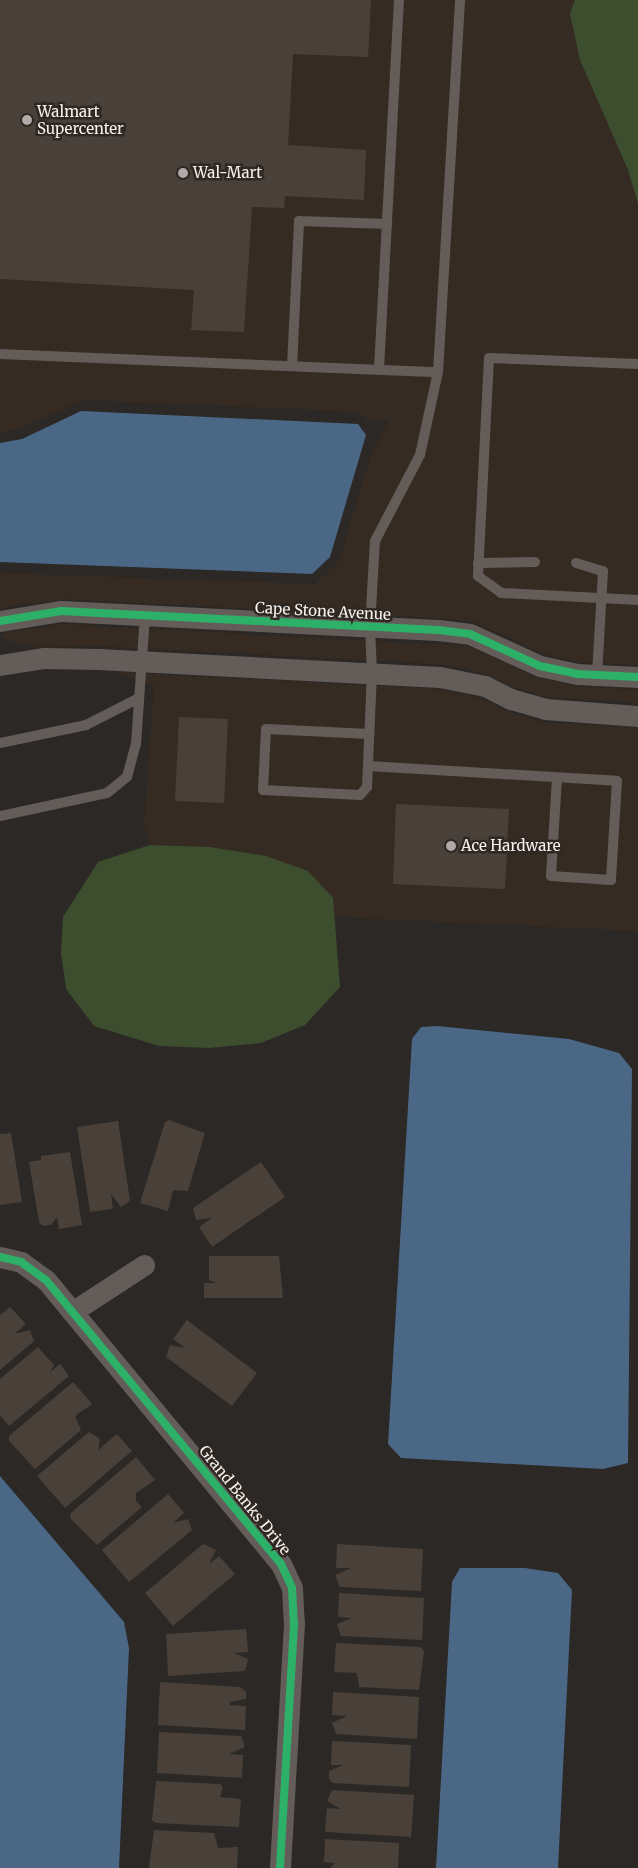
<!DOCTYPE html>
<html>
<head>
<meta charset="utf-8">
<style>
  body { margin:0 }
  #map { position:relative; width:638px; height:1868px; overflow:hidden; background:#2b2825; font-family:Merriweather,serif }
  div>[style] { position:absolute }
  .built>* { inset:0; background:#362b22 }
  .green>* { inset:0; background:#3d4e2f }
  .water>* { inset:0; background:#4b6786 }
  .building>* { inset:0; background:#494139 }
  .service>* { height:10px; margin:-5px; padding:0 5px; transform-origin:5px; border-radius:5px; background:#635c58 }
  .minor>* { height:21px; margin:-10.5px; padding:0 10.5px; transform-origin:10.5px; border-radius:10.5px; background:#635c58 }
  .cycleway>* { height:8px; margin:-4px; padding:0 4px; transform-origin:4px; border-radius:4px; background:#2db169 }
  .dots>* { width:14px; height:14px; translate:-50% -50%; box-sizing:border-box; border:2px solid #2e2722; border-radius:50% }
  span { translate:-50% -50%; white-space:nowrap; text-align:center; line-height:1.15; -webkit-text-stroke:5px #2e2722; paint-order:stroke }
  .poi-label { font-size:15px; color:#f7f2ef }
  .left { translate:0 -50%; text-align:left }
  .street-label { font-size:15px; color:#f7f2ef }
</style>
</head>
<body>
<div id="map">
  <div class="built">
    <i style="clip-path:polygon(0 0,575px 0,570px 14px,580px 60px,628px 170px,638px 204px,638px 665px,579px 662px,544px 654px,474px 622px,439px 618px,62px 599px,0 608px,0 573px,315px 584px,339px 561px,370px 457px,390px 420px,367px 420px,360px 413px,342px 411px,82px 400px,20px 429px,0 432px)"></i>
    <i style="clip-path:polygon(62px 624px,467px 646px,536px 677px,575px 686px,638px 690px,638px 703px,547px 697px,515px 688px,487px 674px,441px 664px,99px 646px,32px 647px,0 638px,4px 633px)"></i>
    <i style="clip-path:polygon(114px 672px,439px 689px,481px 698px,508px 712px,544px 722px,638px 728px,638px 931px,335px 917px,333px 898px,210px 847px,150px 845px,144px 825px,154px 685px)"></i>
  </div>
  <div class="green">
    <i style="clip-path:polygon(575px 0,638px 0,638px 204px,628px 170px,580px 60px,570px 14px)"></i>
    <i style="clip-path:polygon(150px 845px,210px 847px,266px 856px,308px 871px,333px 898px,340px 987px,305px 1025px,261px 1043px,209px 1048px,159px 1046px,94px 1026px,66px 989px,61px 953px,63px 917px,98px 862px)"></i>
  </div>
  <div class="water">
    <i style="clip-path:polygon(81px 411px,358px 424px,366px 435px,330px 557px,312px 574px,0 562px,0 443px,22px 439px)"></i>
    <i style="clip-path:polygon(437px 1026px,569px 1039px,619px 1053px,632px 1069px,628px 1463px,603px 1469px,401px 1458px,388px 1444px,412px 1039px,421px 1027px)"></i>
    <i style="clip-path:polygon(0 1476px,124px 1622px,129px 1648px,119px 1868px,0 1868px)"></i>
    <i style="clip-path:polygon(460px 1568px,525px 1568px,558px 1573px,572px 1590px,558px 1868px,436px 1868px,452px 1582px)"></i>
  </div>
  <div class="building">
    <i style="clip-path:polygon(0 0,371px 0,368px 57px,293px 54px,288px 145px,366px 150px,364px 200px,285px 196px,284px 208px,252px 207px,244px 332px,191px 330px,194px 290px,0 279px)"></i>
    <i style="clip-path:polygon(179px 717px,228px 719px,224px 803px,175px 801px)"></i>
    <i style="clip-path:polygon(396px 804px,509px 809px,505px 889px,393px 884px)"></i>
    <i style="clip-path:polygon(169px 1120px,205px 1133px,188px 1191px,173px 1190px,168px 1211px,140px 1203px,165px 1122px)"></i>
    <i style="clip-path:polygon(118px 1121px,130px 1201px,121px 1207px,111px 1194px,113px 1209px,90px 1212px,77px 1127px)"></i>
    <i style="clip-path:polygon(11px 1133px,22px 1202px,0 1205px,0 1134px)"></i>
    <i style="clip-path:polygon(70px 1152px,82px 1225px,59px 1229px,57px 1217px,51px 1225px,43px 1226px,39px 1222px,29px 1162px,41px 1160px,41px 1156px)"></i>
    <i style="clip-path:polygon(261px 1162px,285px 1197px,212px 1247px,199px 1227px,212px 1218px,196px 1220px,193px 1208px)"></i>
    <i style="clip-path:polygon(209px 1256px,279px 1256px,283px 1298px,204px 1298px,204px 1283px,216px 1283px,209px 1280px)"></i>
    <i style="clip-path:polygon(10px 1307px,26px 1324px,14px 1334px,30px 1330px,34px 1341px,0 1370px,0 1315px)"></i>
    <i style="clip-path:polygon(187px 1320px,257px 1373px,232px 1406px,166px 1357px,170px 1345px,185px 1348px,173px 1339px)"></i>
    <i style="clip-path:polygon(38px 1347px,54px 1365px,50px 1372px,60px 1364px,69px 1376px,9px 1426px,0 1415px,0 1379px)"></i>
    <i style="clip-path:polygon(73px 1382px,92px 1404px,75px 1416px,81px 1430px,35px 1469px,9px 1441px,9px 1436px)"></i>
    <i style="clip-path:polygon(89px 1432px,100px 1439px,98px 1450px,117px 1434px,132px 1451px,65px 1508px,37px 1476px)"></i>
    <i style="clip-path:polygon(136px 1457px,155px 1480px,136px 1493px,136px 1501px,142px 1507px,97px 1545px,70px 1518px,71px 1513px)"></i>
    <i style="clip-path:polygon(168px 1494px,184px 1513px,173px 1523px,188px 1519px,192px 1530px,129px 1582px,102px 1550px)"></i>
    <i style="clip-path:polygon(203px 1544px,216px 1550px,209px 1564px,219px 1556px,235px 1574px,173px 1626px,145px 1593px)"></i>
    <i style="clip-path:polygon(337px 1544px,423px 1549px,421px 1591px,340px 1587px,335px 1575px,351px 1568px,336px 1568px)"></i>
    <i style="clip-path:polygon(339px 1593px,424px 1598px,422px 1640px,341px 1636px,337px 1624px,352px 1618px,338px 1617px)"></i>
    <i style="clip-path:polygon(246px 1629px,248px 1652px,234px 1653px,248px 1659px,245px 1671px,168px 1676px,166px 1634px)"></i>
    <i style="clip-path:polygon(336px 1643px,420px 1647px,424px 1651px,419px 1690px,359px 1687px,357px 1673px,334px 1672px)"></i>
    <i style="clip-path:polygon(160px 1682px,240px 1687px,246px 1692px,246px 1699px,230px 1702px,230px 1705px,246px 1706px,245px 1730px,158px 1725px)"></i>
    <i style="clip-path:polygon(333px 1692px,419px 1697px,417px 1739px,336px 1734px,332px 1723px,347px 1716px,332px 1715px)"></i>
    <i style="clip-path:polygon(159px 1732px,241px 1736px,245px 1747px,229px 1754px,243px 1755px,242px 1778px,157px 1773px)"></i>
    <i style="clip-path:polygon(332px 1741px,411px 1745px,409px 1787px,333px 1783px,329px 1779px,329px 1771px,343px 1765px,331px 1765px)"></i>
    <i style="clip-path:polygon(156px 1781px,220px 1784px,223px 1787px,220px 1797px,241px 1799px,239px 1827px,156px 1823px,152px 1820px)"></i>
    <i style="clip-path:polygon(332px 1790px,414px 1795px,411px 1837px,325px 1832px,327px 1808px,341px 1809px,327px 1801px)"></i>
    <i style="clip-path:polygon(154px 1830px,214px 1833px,218px 1848px,238px 1847px,237px 1868px,149px 1868px)"></i>
    <i style="clip-path:polygon(325px 1839px,399px 1843px,398px 1868px,330px 1868px,335px 1863px,324px 1862px)"></i>
  </div>
  <div class="service">
    <i style="left:0;top:354px;width:438px;rotate:2.4deg"></i>
    <i style="left:438px;top:372px;width:373px;rotate:-86.6deg"></i>
    <i style="left:638px;top:364px;width:149px;rotate:-177.7deg"></i>
    <i style="left:489px;top:358px;width:218px;rotate:92.9deg"></i>
    <i style="left:478px;top:576px;width:29px;rotate:36deg"></i>
    <i style="left:501px;top:593px;width:137px;rotate:2.9deg"></i>
    <i style="left:292px;top:366px;width:145px;rotate:-87.2deg"></i>
    <i style="left:299px;top:221px;width:88px;rotate:2deg"></i>
    <i style="left:379px;top:369px;width:370px;rotate:-86.9deg"></i>
    <i style="left:478px;top:563px;width:57px;rotate:-1deg"></i>
    <i style="left:576px;top:563px;width:28px;rotate:17deg"></i>
    <i style="left:603px;top:571px;width:104px;rotate:93.3deg"></i>
    <i style="left:369px;top:734px;width:103px;rotate:-177.2deg"></i>
    <i style="left:266px;top:729px;width:61px;rotate:92.8deg"></i>
    <i style="left:263px;top:790px;width:97px;rotate:3deg"></i>
    <i style="left:360px;top:795px;width:11px;rotate:-49deg"></i>
    <i style="left:367px;top:787px;width:114px;rotate:-87.5deg"></i>
    <i style="left:372px;top:673px;width:46px;rotate:-92.5deg"></i>
    <i style="left:370px;top:627px;width:86px;rotate:-86.7deg"></i>
    <i style="left:375px;top:541px;width:97px;rotate:-62.4deg"></i>
    <i style="left:420px;top:455px;width:85px;rotate:-77.8deg"></i>
    <i style="left:0;top:743px;width:88px;rotate:-11.8deg"></i>
    <i style="left:86px;top:725px;width:59px;rotate:-27deg"></i>
    <i style="left:368px;top:766px;width:249px;rotate:3.4deg"></i>
    <i style="left:617px;top:781px;width:99px;rotate:93.5deg"></i>
    <i style="left:611px;top:880px;width:60px;rotate:-176.2deg"></i>
    <i style="left:551px;top:876px;width:98px;rotate:-86.5deg"></i>
    <i style="left:0;top:816px;width:109px;rotate:-12.1deg"></i>
    <i style="left:107px;top:793px;width:26px;rotate:-39deg"></i>
    <i style="left:127px;top:777px;width:34px;rotate:-75deg"></i>
    <i style="left:136px;top:744px;width:129px;rotate:-86deg"></i>
  </div>
  <div class="minor">
    <i style="left:0;top:621px;width:62px;rotate:-9.3deg"></i>
    <i style="left:61px;top:611px;width:377px;rotate:2.9deg"></i>
    <i style="left:438px;top:630px;width:32px;rotate:7deg"></i>
    <i style="left:470px;top:634px;width:77px;rotate:24.6deg"></i>
    <i style="left:540px;top:666px;width:38px;rotate:12deg"></i>
    <i style="left:577px;top:674px;width:61px;rotate:2.8deg"></i>
    <i style="left:0;top:665px;width:45px;rotate:-9deg"></i>
    <i style="left:44px;top:658px;width:54px;rotate:1.1deg"></i>
    <i style="left:98px;top:659px;width:342px;rotate:3deg"></i>
    <i style="left:440px;top:677px;width:46px;rotate:11.3deg"></i>
    <i style="left:485px;top:686px;width:29px;rotate:27deg"></i>
    <i style="left:511px;top:699px;width:35px;rotate:16deg"></i>
    <i style="left:545px;top:709px;width:93px;rotate:4.3deg"></i>
    <i style="left:0;top:1257px;width:22px;rotate:13deg"></i>
    <i style="left:21px;top:1262px;width:31px;rotate:36deg"></i>
    <i style="left:46px;top:1280px;width:369px;rotate:50.4deg"></i>
    <i style="left:281px;top:1564px;width:26px;rotate:65deg"></i>
    <i style="left:292px;top:1588px;width:36px;rotate:87deg"></i>
    <i style="left:294px;top:1624px;width:244px;rotate:93.3deg"></i>
    <i style="left:72px;top:1312px;width:86px;rotate:-33.1deg"></i>
  </div>
  <div class="cycleway">
    <i style="left:0;top:621px;width:62px;rotate:-9.3deg"></i>
    <i style="left:61px;top:611px;width:377px;rotate:2.9deg"></i>
    <i style="left:438px;top:630px;width:32px;rotate:7deg"></i>
    <i style="left:470px;top:634px;width:77px;rotate:24.6deg"></i>
    <i style="left:540px;top:666px;width:38px;rotate:12deg"></i>
    <i style="left:577px;top:674px;width:61px;rotate:2.8deg"></i>
    <i style="left:0;top:1257px;width:22px;rotate:13deg"></i>
    <i style="left:21px;top:1262px;width:31px;rotate:36deg"></i>
    <i style="left:46px;top:1280px;width:369px;rotate:50.4deg"></i>
    <i style="left:281px;top:1564px;width:26px;rotate:65deg"></i>
    <i style="left:292px;top:1588px;width:36px;rotate:87deg"></i>
    <i style="left:294px;top:1624px;width:244px;rotate:93.3deg"></i>
  </div>
  <div class="dots">
    <i style="left:27px;top:120px;background:#b0aba8"></i>
    <i style="left:183px;top:173px;background:#b0aba8"></i>
    <i style="left:451px;top:846px;background:#b0aba8"></i>
  </div>
  <div class="poi-label">
    <span class="left" style="left:37px;top:120px">Walmart<br>Supercenter</span>
    <span class="left" style="left:193px;top:173px">Wal-Mart</span>
    <span class="left" style="left:461px;top:846px">Ace Hardware</span>
  </div>
  <div class="street-label">
    <span style="left:323px;top:611px;rotate:3deg">Cape Stone Avenue</span>
    <span style="left:245px;top:1500px;rotate:51deg">Grand Banks Drive</span>
  </div>
</div>
</body>
</html>
